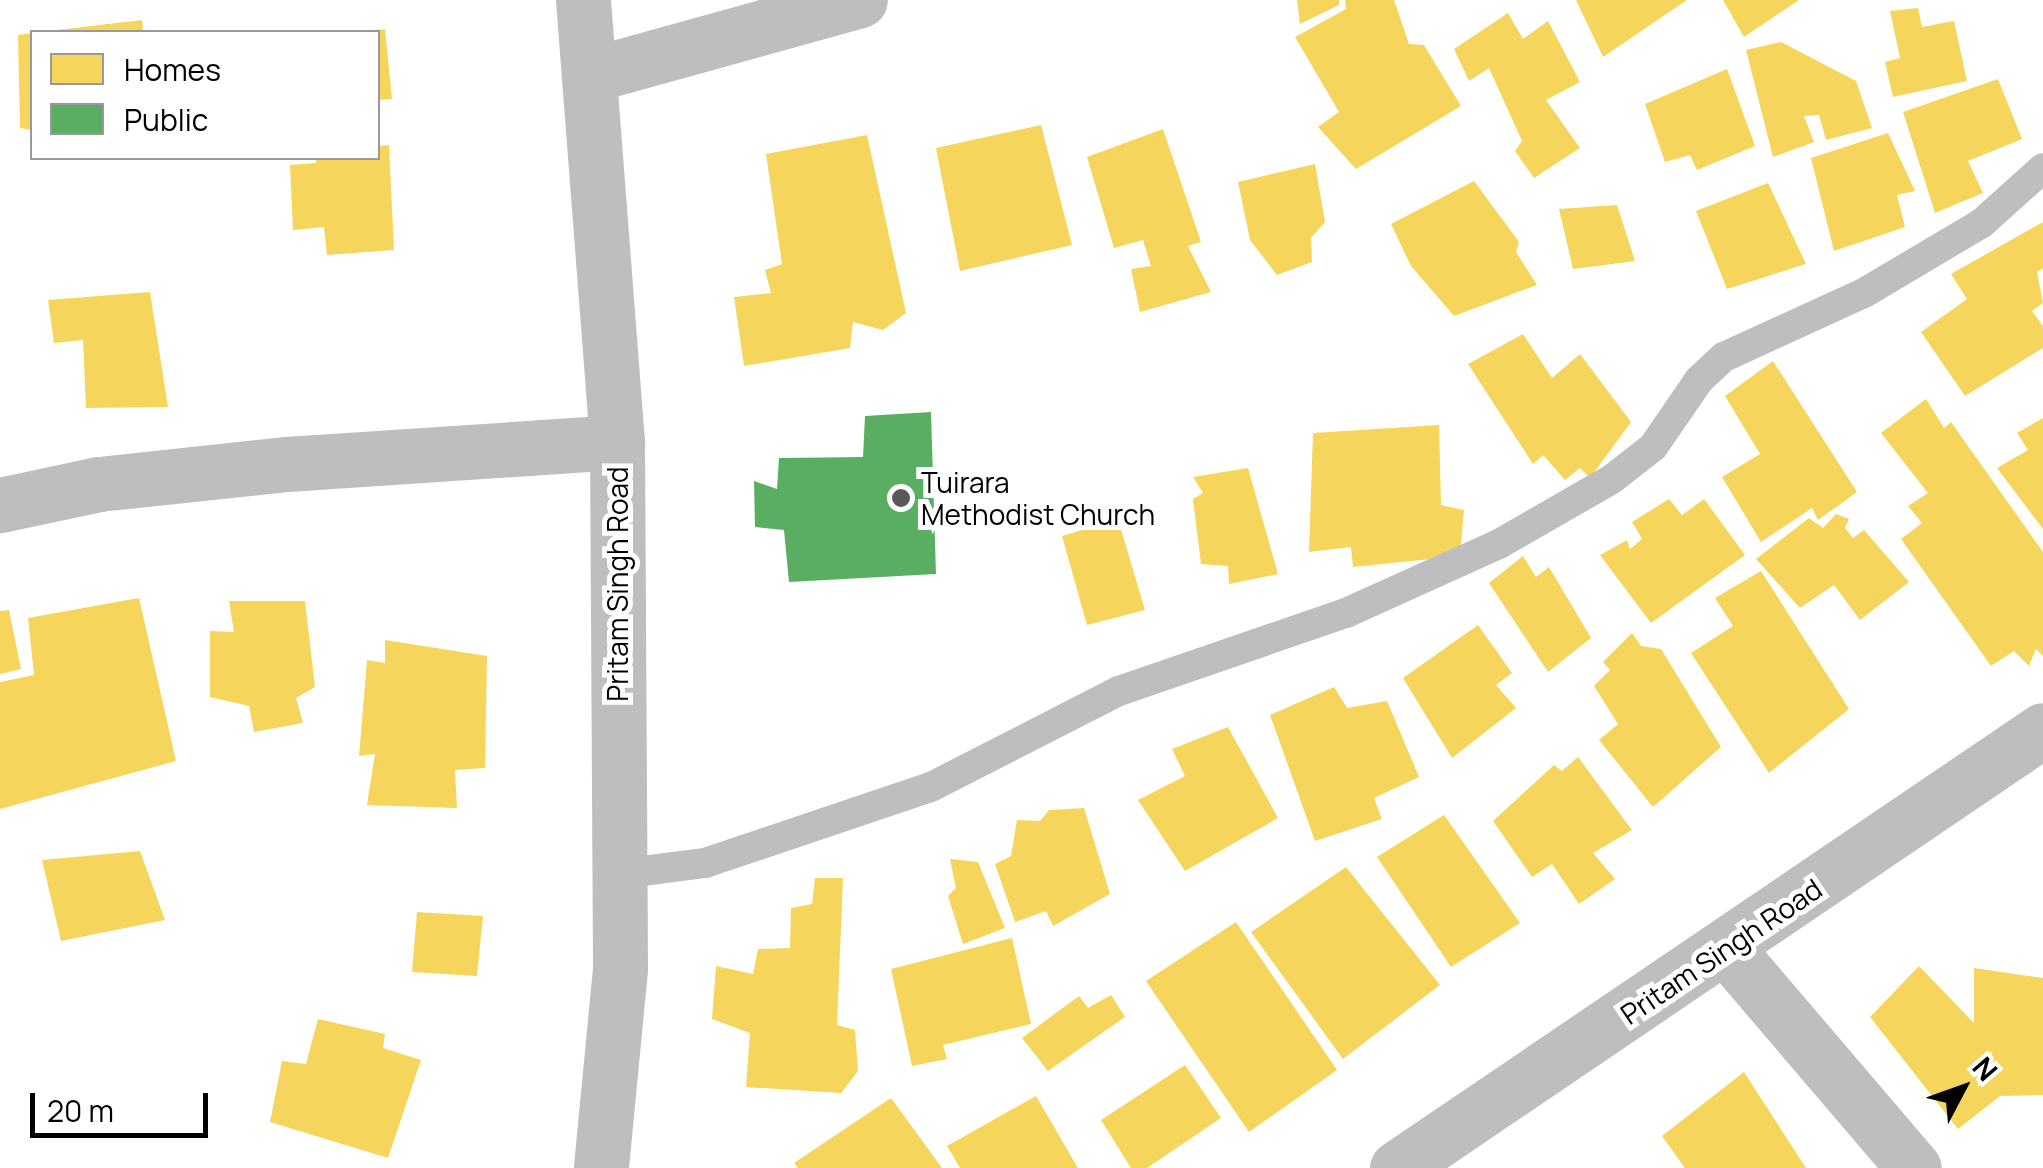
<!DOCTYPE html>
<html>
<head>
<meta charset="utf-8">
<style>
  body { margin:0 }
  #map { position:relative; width:2043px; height:1168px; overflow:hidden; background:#fff; font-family:Manrope,sans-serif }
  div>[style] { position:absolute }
  .homes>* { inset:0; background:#f6d55c }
  .public>* { inset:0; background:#5aae61 }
  .service>* { height:30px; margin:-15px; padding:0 15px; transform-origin:15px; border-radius:15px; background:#bebebe }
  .minor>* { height:55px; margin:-27.5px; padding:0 27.5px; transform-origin:27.5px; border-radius:27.5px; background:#bebebe }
  .tertiary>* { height:55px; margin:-27.5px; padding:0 27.5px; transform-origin:27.5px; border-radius:27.5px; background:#bebebe }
  .dots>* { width:28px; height:28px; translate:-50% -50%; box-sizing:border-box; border:5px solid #fff; border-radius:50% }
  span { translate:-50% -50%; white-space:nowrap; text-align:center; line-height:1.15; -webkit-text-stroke:10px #fff; paint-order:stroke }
  .poi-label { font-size:28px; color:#000 }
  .left { translate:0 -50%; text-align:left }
  .street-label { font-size:28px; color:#000 }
  .legend { position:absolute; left:30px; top:30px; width:350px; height:130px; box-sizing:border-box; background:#fff; border:2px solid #999; margin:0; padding:12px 18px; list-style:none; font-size:30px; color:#000 }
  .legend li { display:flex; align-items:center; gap:20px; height:50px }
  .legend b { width:50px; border:2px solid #999 }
  .north { position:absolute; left:1913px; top:1038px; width:100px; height:100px; -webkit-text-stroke:8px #fff; paint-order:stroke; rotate:49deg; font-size:28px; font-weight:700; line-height:40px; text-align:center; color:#000 }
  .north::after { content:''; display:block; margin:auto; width:35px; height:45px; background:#000; clip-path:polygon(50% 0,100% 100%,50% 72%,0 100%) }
  .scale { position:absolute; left:30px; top:1093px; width:178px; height:45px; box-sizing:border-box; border:5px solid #000; border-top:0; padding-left:12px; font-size:30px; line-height:35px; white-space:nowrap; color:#000; -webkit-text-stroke:8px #fff; paint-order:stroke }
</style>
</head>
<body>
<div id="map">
  <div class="homes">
    <i style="clip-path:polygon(1297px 0,1339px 0,1339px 5px,1300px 24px)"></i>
    <i style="clip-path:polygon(1345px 0,1394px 0,1409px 44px,1424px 45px,1461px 106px,1356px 169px,1318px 127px,1339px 112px,1295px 37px,1346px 9px)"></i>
    <i style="clip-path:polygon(1576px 0,1687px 0,1603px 57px)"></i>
    <i style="clip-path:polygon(1723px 0,1799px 0,1744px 37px)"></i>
    <i style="clip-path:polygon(1918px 8px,1922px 27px,1954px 21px,1967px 81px,1893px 97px,1885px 62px,1900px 58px,1890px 11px)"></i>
    <i style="clip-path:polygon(1508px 13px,1523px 39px,1548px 21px,1580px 82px,1546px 100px,1580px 148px,1534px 178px,1515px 151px,1522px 141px,1489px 68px,1469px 81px,1454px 49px)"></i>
    <i style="clip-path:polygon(142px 20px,143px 32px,57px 32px,57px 30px)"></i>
    <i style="clip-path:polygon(385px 29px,392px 99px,378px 100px,378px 30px)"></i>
    <i style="clip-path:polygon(32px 33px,32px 130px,20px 128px,18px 35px)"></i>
    <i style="clip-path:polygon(1781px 42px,1856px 81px,1872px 128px,1826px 140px,1819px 115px,1804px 116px,1814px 142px,1773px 157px,1746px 50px)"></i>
    <i style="clip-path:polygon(1727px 69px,1755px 146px,1697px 170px,1690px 155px,1665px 162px,1645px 104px)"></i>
    <i style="clip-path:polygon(1998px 79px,2022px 139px,1968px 161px,1983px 193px,1935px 213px,1903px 112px)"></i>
    <i style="clip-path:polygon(1041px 125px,1072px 245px,960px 271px,936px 148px)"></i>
    <i style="clip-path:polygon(1163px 129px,1201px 242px,1188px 246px,1211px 292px,1140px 312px,1131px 269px,1151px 266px,1143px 240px,1114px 248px,1087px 157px)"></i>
    <i style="clip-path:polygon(1888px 133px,1915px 191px,1897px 195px,1905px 227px,1834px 251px,1811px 158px)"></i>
    <i style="clip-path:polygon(867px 135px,906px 313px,883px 330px,853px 322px,850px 348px,744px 366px,734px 297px,771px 293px,765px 270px,782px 264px,766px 154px)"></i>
    <i style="clip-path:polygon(389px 145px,394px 250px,327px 255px,324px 227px,293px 230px,290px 165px,316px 163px,316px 158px,378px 158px,378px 146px)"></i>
    <i style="clip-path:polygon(1315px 164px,1325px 222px,1311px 238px,1312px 262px,1277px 275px,1250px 240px,1238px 182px)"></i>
    <i style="clip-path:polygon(1474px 181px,1519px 242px,1516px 252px,1537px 285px,1454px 316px,1411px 266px,1391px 224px)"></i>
    <i style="clip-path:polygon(1768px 183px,1806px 264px,1727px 289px,1696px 211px)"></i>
    <i style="clip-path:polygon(1617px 205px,1635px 261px,1573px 269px,1559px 209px)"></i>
    <i style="clip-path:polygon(2043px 222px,2043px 268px,2037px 272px,2043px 303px,2032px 311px,2043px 326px,2043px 348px,1965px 396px,1921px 332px,1967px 299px,1951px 274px)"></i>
    <i style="clip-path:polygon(150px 292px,168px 407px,86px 408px,83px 340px,54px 343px,48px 300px)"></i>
    <i style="clip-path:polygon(1523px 334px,1552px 378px,1580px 354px,1631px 422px,1590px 478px,1580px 468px,1565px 480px,1543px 455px,1533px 464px,1468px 364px)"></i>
    <i style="clip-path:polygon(1773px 361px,1857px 492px,1818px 520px,1812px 508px,1761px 542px,1722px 477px,1760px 454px,1725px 396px)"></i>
    <i style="clip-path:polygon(1926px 399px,1944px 428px,1951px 422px,2043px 552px,2043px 656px,2036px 649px,2029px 666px,2014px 651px,1991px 666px,1901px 539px,1922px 523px,1908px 506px,1928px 493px,1881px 433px)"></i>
    <i style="clip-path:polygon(2043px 418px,2043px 529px,1997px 468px,2028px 450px,2017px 433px)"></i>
    <i style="clip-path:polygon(1439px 425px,1441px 505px,1464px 510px,1460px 556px,1353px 567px,1351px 547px,1309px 552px,1313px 433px)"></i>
    <i style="clip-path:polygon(1248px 468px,1278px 574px,1229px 584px,1228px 566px,1201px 564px,1193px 499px,1203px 493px,1193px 477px)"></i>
    <i style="clip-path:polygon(1669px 499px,1682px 515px,1704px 499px,1745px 555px,1651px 623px,1600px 555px,1627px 540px,1630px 549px,1642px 539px,1632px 522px)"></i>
    <i style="clip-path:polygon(1836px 514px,1849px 519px,1845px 528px,1853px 538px,1864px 530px,1909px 582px,1860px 620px,1834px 585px,1800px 608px,1756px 559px,1809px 518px,1823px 528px)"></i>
    <i style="clip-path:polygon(1118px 519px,1145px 610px,1087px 625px,1062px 536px)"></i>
    <i style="clip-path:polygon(1523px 556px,1536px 577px,1549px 567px,1591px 638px,1548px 672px,1489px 583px)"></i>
    <i style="clip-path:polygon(1761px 571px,1849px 709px,1769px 773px,1691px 653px,1733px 626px,1715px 598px)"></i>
    <i style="clip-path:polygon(139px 598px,176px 761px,0 809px,0 682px,34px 675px,28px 618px)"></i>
    <i style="clip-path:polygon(229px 601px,305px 601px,315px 687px,296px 698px,303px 723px,254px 732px,249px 706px,210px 697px,210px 631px,234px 632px)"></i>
    <i style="clip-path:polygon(9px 610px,21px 669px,0 674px,0 611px)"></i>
    <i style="clip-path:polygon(1478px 625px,1512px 673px,1496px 685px,1516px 708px,1452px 758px,1403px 678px)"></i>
    <i style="clip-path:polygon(1632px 633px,1641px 646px,1661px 649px,1721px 747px,1653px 807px,1599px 740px,1618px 724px,1594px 686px,1610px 670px,1603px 662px)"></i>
    <i style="clip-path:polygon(385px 640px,487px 656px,485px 768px,455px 770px,457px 808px,367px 805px,375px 754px,359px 756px,367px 660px,385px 663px)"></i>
    <i style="clip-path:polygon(1334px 687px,1347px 708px,1387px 701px,1419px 777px,1374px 798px,1382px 819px,1315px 841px,1270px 715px)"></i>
    <i style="clip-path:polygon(1228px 727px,1278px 818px,1185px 871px,1138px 800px,1185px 776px,1172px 749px)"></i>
    <i style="clip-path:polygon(1578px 757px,1632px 830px,1593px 853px,1615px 879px,1579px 904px,1552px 864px,1532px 877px,1493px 821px,1554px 765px,1562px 771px)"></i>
    <i style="clip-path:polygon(1084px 808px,1110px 894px,1053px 926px,1046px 911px,1015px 922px,995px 864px,1011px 856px,1017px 820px,1040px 821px,1049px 810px)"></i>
    <i style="clip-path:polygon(1444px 815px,1520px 923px,1451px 967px,1377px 857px)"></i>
    <i style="clip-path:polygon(140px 851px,165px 920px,61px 941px,42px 860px)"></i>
    <i style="clip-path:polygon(950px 859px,978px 862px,1005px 928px,963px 944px,948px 896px,956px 888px)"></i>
    <i style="clip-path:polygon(1346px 867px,1440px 985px,1343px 1059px,1251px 932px)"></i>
    <i style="clip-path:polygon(815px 878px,843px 878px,837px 1025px,855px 1030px,858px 1071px,841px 1093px,746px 1087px,750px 1033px,712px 1019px,716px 966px,753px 974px,758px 949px,790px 948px,791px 908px,812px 904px)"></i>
    <i style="clip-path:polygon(417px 912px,483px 916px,477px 976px,412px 972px)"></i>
    <i style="clip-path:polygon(1236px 922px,1337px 1070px,1249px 1132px,1146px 981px)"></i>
    <i style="clip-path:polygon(1012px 938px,1031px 1024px,943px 1045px,947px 1059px,912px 1066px,891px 969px)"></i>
    <i style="clip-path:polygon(1919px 966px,1974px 1023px,1974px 968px,2043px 978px,2043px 1095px,2000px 1096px,1958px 1129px,1870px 1017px)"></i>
    <i style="clip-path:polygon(1111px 995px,1125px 1017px,1048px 1071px,1022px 1038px,1079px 996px,1088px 1008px)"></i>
    <i style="clip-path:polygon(318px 1019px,385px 1034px,383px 1048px,421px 1060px,388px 1158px,270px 1122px,282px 1061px,306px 1064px)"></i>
    <i style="clip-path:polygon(1185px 1065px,1221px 1118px,1147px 1168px,1131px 1168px,1101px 1120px)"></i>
    <i style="clip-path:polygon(1744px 1072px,1806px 1168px,1685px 1168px,1662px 1136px)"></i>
    <i style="clip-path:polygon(1036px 1096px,1078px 1168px,960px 1168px,947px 1146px)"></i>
    <i style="clip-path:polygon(891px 1098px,942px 1168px,798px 1168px,794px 1163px)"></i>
  </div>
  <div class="public">
    <i style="clip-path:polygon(931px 412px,936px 574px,789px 582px,784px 530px,755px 527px,754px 481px,777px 489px,779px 458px,863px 457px,865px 416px)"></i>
  </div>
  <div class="service">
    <i style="left:619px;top:874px;width:87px;rotate:-7.3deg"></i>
    <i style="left:705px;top:863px;width:238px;rotate:-18.6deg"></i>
    <i style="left:931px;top:787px;width:211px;rotate:-27.1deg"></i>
    <i style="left:1119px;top:691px;width:240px;rotate:-19deg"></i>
    <i style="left:1346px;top:613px;width:168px;rotate:-24.3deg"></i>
    <i style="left:1499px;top:544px;width:130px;rotate:-29.9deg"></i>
    <i style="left:1612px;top:479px;width:52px;rotate:-38deg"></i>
    <i style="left:1653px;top:447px;width:81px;rotate:-55.5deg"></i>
    <i style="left:1699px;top:380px;width:34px;rotate:-43deg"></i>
    <i style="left:1724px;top:357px;width:154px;rotate:-24.6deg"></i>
    <i style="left:1864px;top:293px;width:137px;rotate:-30.7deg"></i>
    <i style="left:1982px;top:223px;width:82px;rotate:-42deg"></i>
  </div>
  <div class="minor">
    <i style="left:590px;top:75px;width:280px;rotate:-15.5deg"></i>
    <i style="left:0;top:505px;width:101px;rotate:-12deg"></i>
    <i style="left:99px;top:484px;width:189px;rotate:-6.1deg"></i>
    <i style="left:287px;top:464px;width:331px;rotate:-3.8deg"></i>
    <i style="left:1726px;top:948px;width:289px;rotate:49.5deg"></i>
  </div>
  <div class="tertiary">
    <i style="left:583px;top:0;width:443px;rotate:85.6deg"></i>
    <i style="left:617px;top:442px;width:527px;rotate:89.67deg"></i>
    <i style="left:620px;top:969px;width:200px;rotate:95.5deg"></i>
    <i style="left:1397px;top:1168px;width:780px;rotate:-34.14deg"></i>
  </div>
  <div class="dots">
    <i style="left:901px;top:498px;background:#595959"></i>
  </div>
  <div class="poi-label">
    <span class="left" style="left:921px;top:498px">Tuirara<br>Methodist Church</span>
  </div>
  <div class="street-label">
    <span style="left:617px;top:584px;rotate:-90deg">Pritam Singh Road</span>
    <span style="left:1721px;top:951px;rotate:-34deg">Pritam Singh Road</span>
  </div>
  <ul class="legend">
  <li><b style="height:28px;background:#f6d55c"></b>Homes</li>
  <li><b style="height:28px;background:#5aae61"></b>Public</li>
  </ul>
  <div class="north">N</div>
  <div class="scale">20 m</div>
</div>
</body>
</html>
